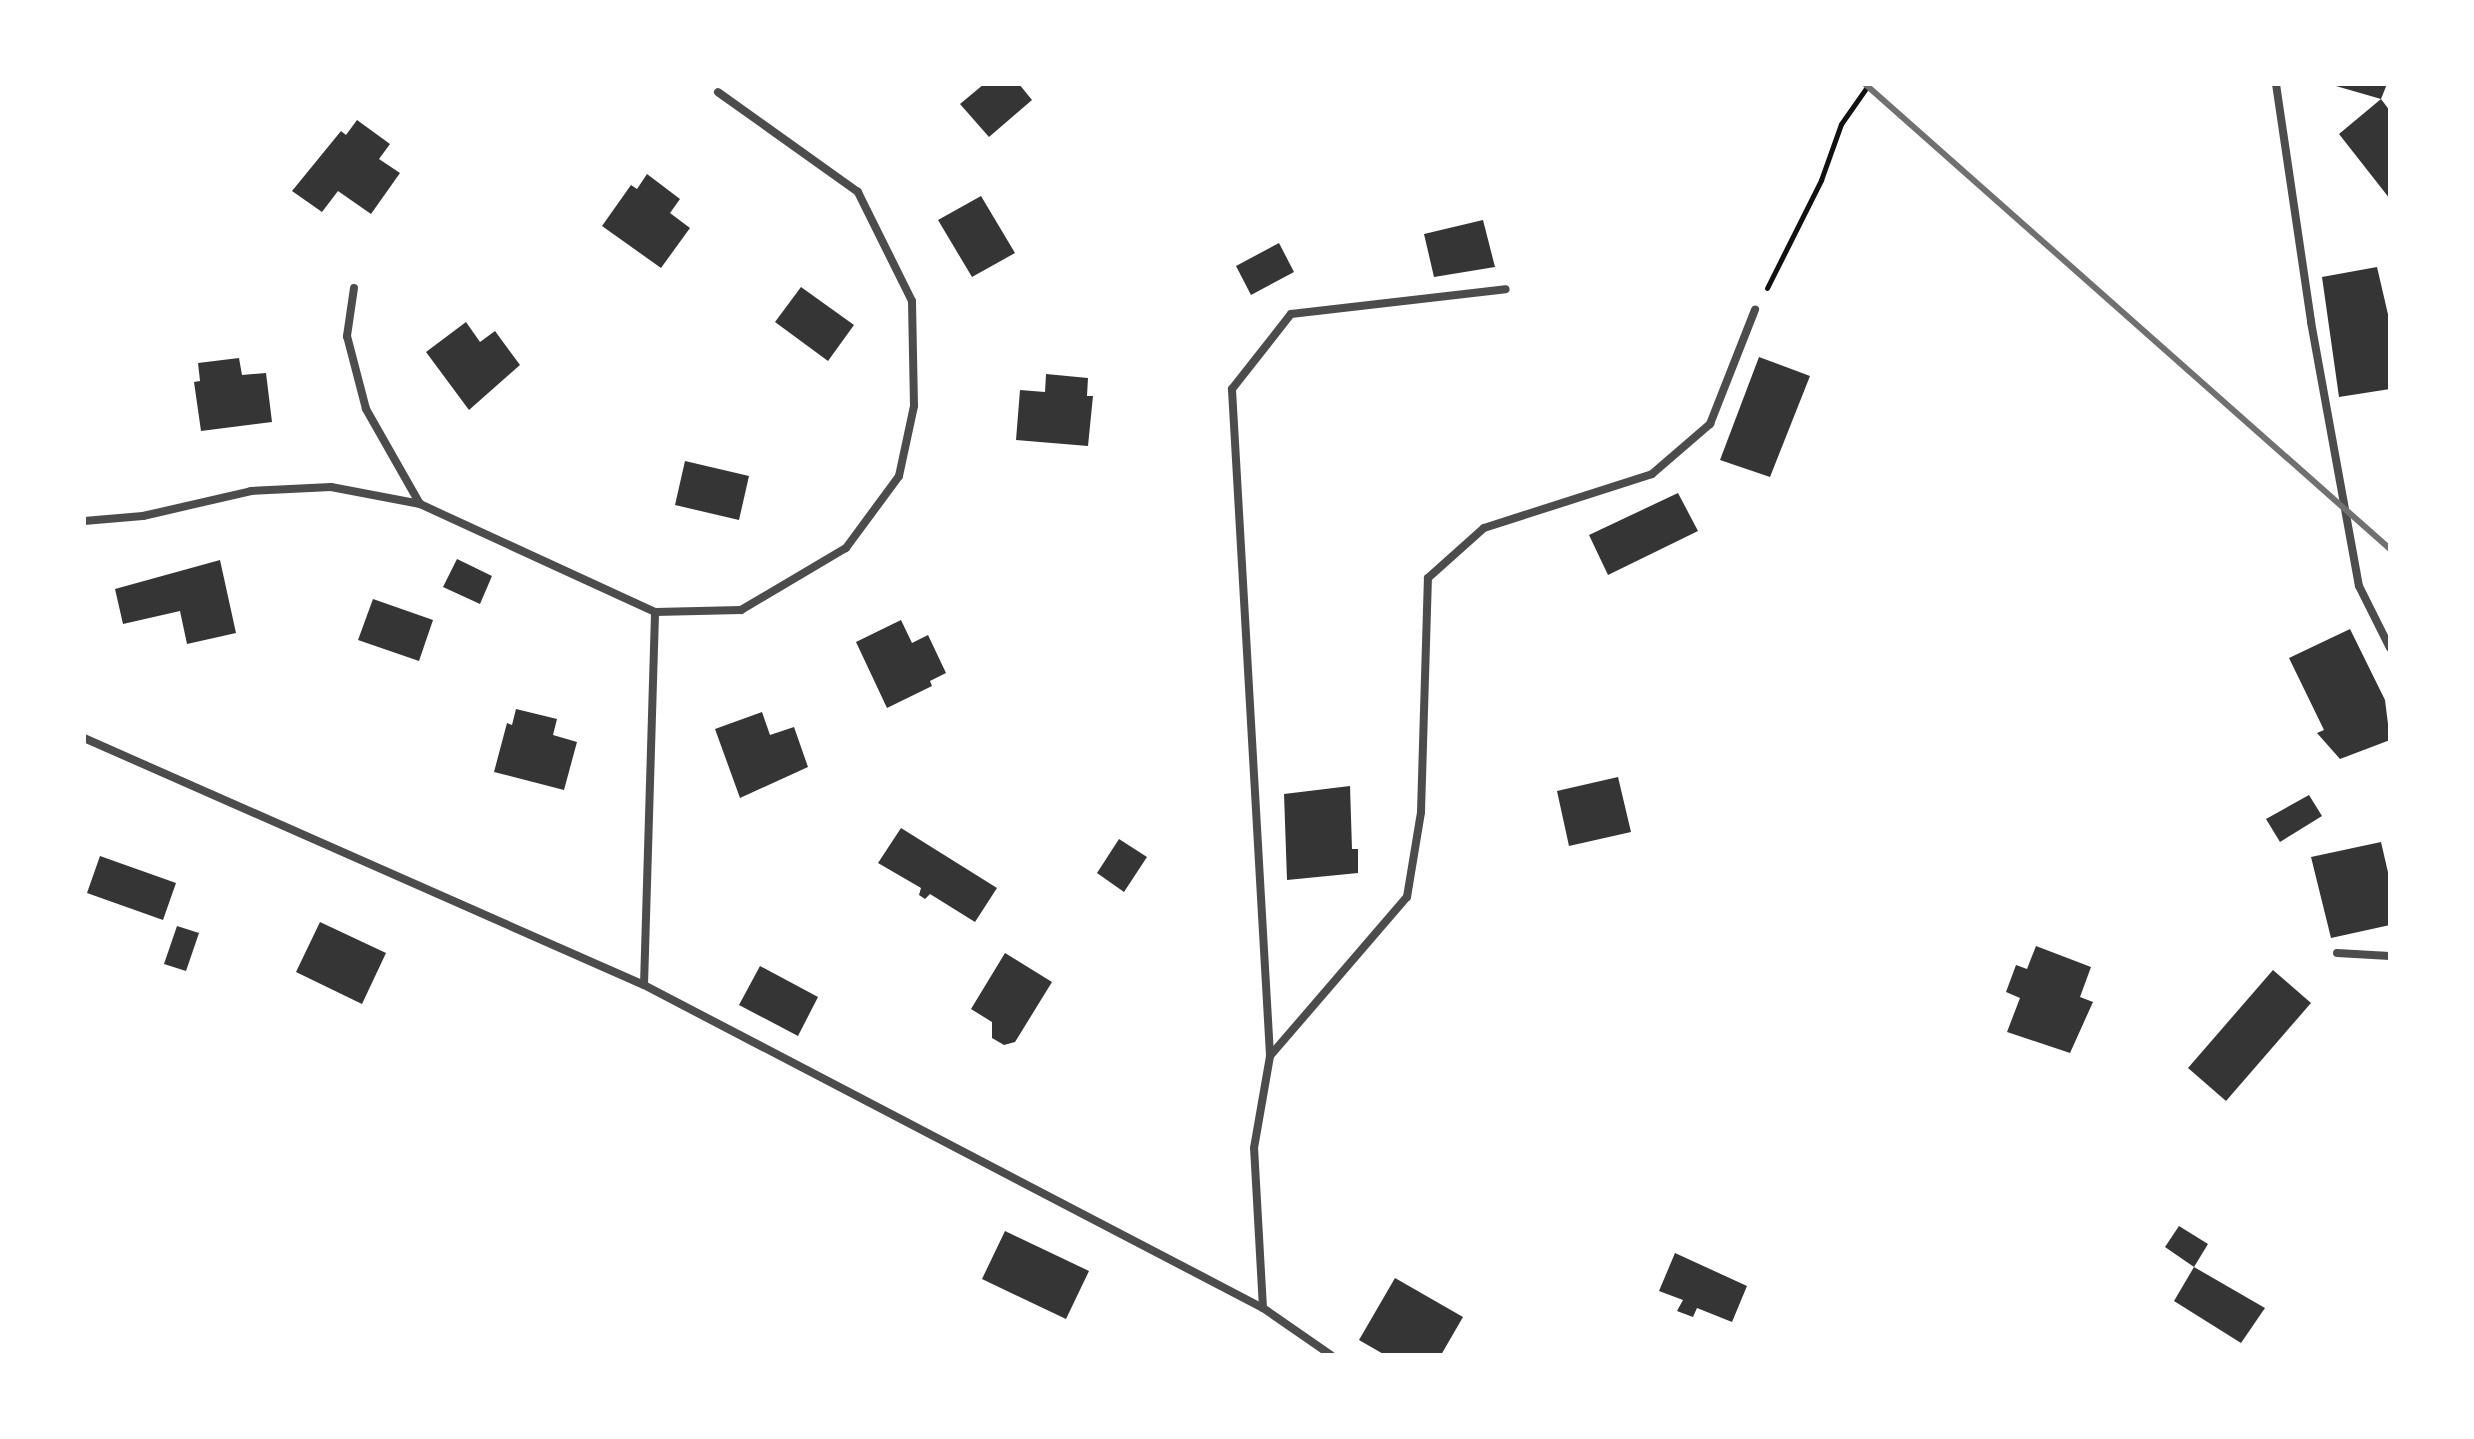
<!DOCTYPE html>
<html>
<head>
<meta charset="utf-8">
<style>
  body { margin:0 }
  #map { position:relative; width:2474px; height:1439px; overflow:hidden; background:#fff; font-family:Arial,sans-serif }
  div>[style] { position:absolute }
  .building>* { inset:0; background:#353535 }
  .path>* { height:5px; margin:-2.5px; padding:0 2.5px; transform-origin:2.5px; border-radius:2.5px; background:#111 }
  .minor>* { height:8px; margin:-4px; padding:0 4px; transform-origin:4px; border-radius:4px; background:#4c4c4c }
  .rail>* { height:6px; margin:-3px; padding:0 3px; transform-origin:3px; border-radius:3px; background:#707070 }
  span { translate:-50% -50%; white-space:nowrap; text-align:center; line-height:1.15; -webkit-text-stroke:8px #fff; paint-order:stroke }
  .frame { position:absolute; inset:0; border:86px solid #fff; pointer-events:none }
</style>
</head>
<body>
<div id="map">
  <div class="building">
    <i style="clip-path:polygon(984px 84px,1019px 84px,1032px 100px,989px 137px,960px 104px)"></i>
    <i style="clip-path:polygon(2329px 84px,2387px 84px,2381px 99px)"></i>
    <i style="clip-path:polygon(2381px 99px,2390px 111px,2390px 199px,2339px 134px)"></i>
    <i style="clip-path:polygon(357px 120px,390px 144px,379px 159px,400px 173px,371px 214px,338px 191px,322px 212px,292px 191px,341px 131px,346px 135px)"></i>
    <i style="clip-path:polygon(647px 174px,680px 199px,670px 213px,690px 228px,661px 268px,602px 226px,631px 185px,637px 189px)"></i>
    <i style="clip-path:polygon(981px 196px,1015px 253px,972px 277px,938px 220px)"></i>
    <i style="clip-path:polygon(1483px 220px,1495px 267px,1434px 277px,1424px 234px)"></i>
    <i style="clip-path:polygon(1279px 243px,1294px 272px,1251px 295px,1236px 266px)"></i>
    <i style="clip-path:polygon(2377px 267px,2390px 323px,2390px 389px,2339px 397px,2322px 277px)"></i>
    <i style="clip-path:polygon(801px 287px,854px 325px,828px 361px,775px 322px)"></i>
    <i style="clip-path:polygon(466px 322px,480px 342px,495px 331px,520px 365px,469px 410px,426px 352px)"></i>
    <i style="clip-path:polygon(1759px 357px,1810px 376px,1770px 477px,1720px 460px)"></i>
    <i style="clip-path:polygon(239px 358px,242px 375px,266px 373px,272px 422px,201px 431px,194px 382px,200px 381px,198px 363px)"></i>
    <i style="clip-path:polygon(1046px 374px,1088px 378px,1087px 396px,1093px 396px,1088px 446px,1016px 440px,1020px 390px,1045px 392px)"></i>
    <i style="clip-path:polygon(685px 461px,749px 476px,739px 520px,675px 505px)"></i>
    <i style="clip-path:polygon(1678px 493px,1698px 531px,1608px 575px,1589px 535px)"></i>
    <i style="clip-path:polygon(457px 559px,492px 576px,480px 604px,443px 587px)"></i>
    <i style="clip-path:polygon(220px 560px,236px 633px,187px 644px,180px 611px,123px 624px,115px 589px)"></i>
    <i style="clip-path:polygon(373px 599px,433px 620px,419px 661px,358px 640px)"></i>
    <i style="clip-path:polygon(901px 620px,912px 643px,928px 635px,946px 673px,930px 681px,932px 686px,887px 708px,856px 642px)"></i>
    <i style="clip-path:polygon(2350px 629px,2385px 700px,2390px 740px,2340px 759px,2317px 733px,2324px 730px,2289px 658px)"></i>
    <i style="clip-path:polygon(516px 709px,557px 719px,553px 735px,577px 742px,564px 790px,494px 772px,507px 723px,512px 725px)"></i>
    <i style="clip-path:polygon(762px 712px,770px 735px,794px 727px,808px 767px,740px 798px,715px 729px)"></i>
    <i style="clip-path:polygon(1618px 777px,1631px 832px,1569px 846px,1557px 791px)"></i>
    <i style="clip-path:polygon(1350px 786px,1352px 849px,1358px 849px,1358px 873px,1287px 880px,1284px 794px)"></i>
    <i style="clip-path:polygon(2309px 795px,2322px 816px,2280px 842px,2266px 819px)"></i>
    <i style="clip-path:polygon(901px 828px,997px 888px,975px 922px,930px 894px,925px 899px,919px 895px,921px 888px,878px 863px)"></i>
    <i style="clip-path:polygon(1119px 839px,1147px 857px,1124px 892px,1097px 873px)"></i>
    <i style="clip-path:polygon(2381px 842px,2390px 881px,2390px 925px,2331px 938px,2311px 857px)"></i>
    <i style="clip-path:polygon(100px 856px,176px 883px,163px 920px,87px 893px)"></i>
    <i style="clip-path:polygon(320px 922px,386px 953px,362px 1004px,296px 972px)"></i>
    <i style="clip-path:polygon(177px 926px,199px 933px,186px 971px,164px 964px)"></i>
    <i style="clip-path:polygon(2036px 946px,2091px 967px,2080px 997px,2093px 1002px,2070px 1053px,2007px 1032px,2020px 998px,2006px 992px,2016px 965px,2027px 969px)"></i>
    <i style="clip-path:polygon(1005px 953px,1052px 982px,1015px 1042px,1004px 1045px,992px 1038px,992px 1022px,971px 1009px)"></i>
    <i style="clip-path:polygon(760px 966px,818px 997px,798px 1036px,739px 1005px)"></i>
    <i style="clip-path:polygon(2273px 970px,2311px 1003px,2226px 1101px,2188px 1068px)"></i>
    <i style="clip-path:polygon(2179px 1226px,2208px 1244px,2194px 1267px,2165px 1247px)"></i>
    <i style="clip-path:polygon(1005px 1231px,1089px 1271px,1066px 1319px,982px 1279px)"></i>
    <i style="clip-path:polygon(1675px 1253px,1747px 1286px,1732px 1322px,1697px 1308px,1693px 1317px,1677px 1311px,1683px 1300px,1659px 1291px)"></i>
    <i style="clip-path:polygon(2194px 1267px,2265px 1308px,2241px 1343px,2174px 1301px)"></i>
    <i style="clip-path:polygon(1395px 1278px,1463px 1317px,1441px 1355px,1385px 1355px,1359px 1340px)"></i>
  </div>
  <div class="path">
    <i style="left:1767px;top:288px;width:121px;rotate:-63.4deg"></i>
    <i style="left:1821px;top:180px;width:59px;rotate:-70.3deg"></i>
    <i style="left:1841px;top:124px;width:49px;rotate:-55deg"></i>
  </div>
  <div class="minor">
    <i style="left:2276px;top:84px;width:241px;rotate:81.6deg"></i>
    <i style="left:2311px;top:322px;width:268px;rotate:79.7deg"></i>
    <i style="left:2359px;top:586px;width:69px;rotate:63.4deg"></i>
    <i style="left:354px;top:288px;width:49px;rotate:98.3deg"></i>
    <i style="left:347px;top:336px;width:75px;rotate:75.4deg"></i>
    <i style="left:366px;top:409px;width:109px;rotate:60.4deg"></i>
    <i style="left:420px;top:504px;width:259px;rotate:24.7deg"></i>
    <i style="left:84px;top:521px;width:59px;rotate:-4.8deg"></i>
    <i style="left:143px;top:516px;width:111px;rotate:-13deg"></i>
    <i style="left:251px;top:491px;width:80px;rotate:-2.9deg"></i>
    <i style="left:331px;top:487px;width:91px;rotate:10.8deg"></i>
    <i style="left:84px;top:738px;width:612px;rotate:23.8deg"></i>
    <i style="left:644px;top:985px;width:698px;rotate:27.56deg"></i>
    <i style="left:1263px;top:1308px;width:83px;rotate:34.7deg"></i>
    <i style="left:2337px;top:953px;width:53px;rotate:3.2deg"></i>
    <i style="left:644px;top:985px;width:373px;rotate:-88.3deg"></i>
    <i style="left:655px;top:612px;width:86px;rotate:-1.3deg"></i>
    <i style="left:741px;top:610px;width:122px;rotate:-30.6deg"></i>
    <i style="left:846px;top:548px;width:89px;rotate:-53.6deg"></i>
    <i style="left:899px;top:476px;width:72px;rotate:-77.9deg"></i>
    <i style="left:914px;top:406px;width:105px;rotate:-91.1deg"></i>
    <i style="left:912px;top:301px;width:122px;rotate:-116.4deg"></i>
    <i style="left:858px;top:192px;width:172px;rotate:-144.5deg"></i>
    <i style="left:1270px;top:1055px;width:667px;rotate:-93.27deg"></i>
    <i style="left:1232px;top:389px;width:95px;rotate:-51.8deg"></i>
    <i style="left:1291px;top:314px;width:216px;rotate:-6.6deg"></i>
    <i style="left:1263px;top:1308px;width:160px;rotate:-93.2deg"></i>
    <i style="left:1254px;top:1148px;width:93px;rotate:-80.1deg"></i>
    <i style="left:1270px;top:1056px;width:210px;rotate:-49.3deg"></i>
    <i style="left:1407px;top:897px;width:86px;rotate:-80.6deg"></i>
    <i style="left:1421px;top:812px;width:234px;rotate:-88.3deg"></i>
    <i style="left:1428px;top:578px;width:75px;rotate:-41.8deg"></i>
    <i style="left:1484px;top:528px;width:176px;rotate:-17.8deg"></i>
    <i style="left:1652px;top:474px;width:77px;rotate:-40.8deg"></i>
    <i style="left:1710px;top:424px;width:123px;rotate:-68.5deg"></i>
  </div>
  <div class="rail">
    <i style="left:1865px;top:84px;width:701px;rotate:41.53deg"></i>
  </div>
  <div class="frame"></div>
</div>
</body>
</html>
